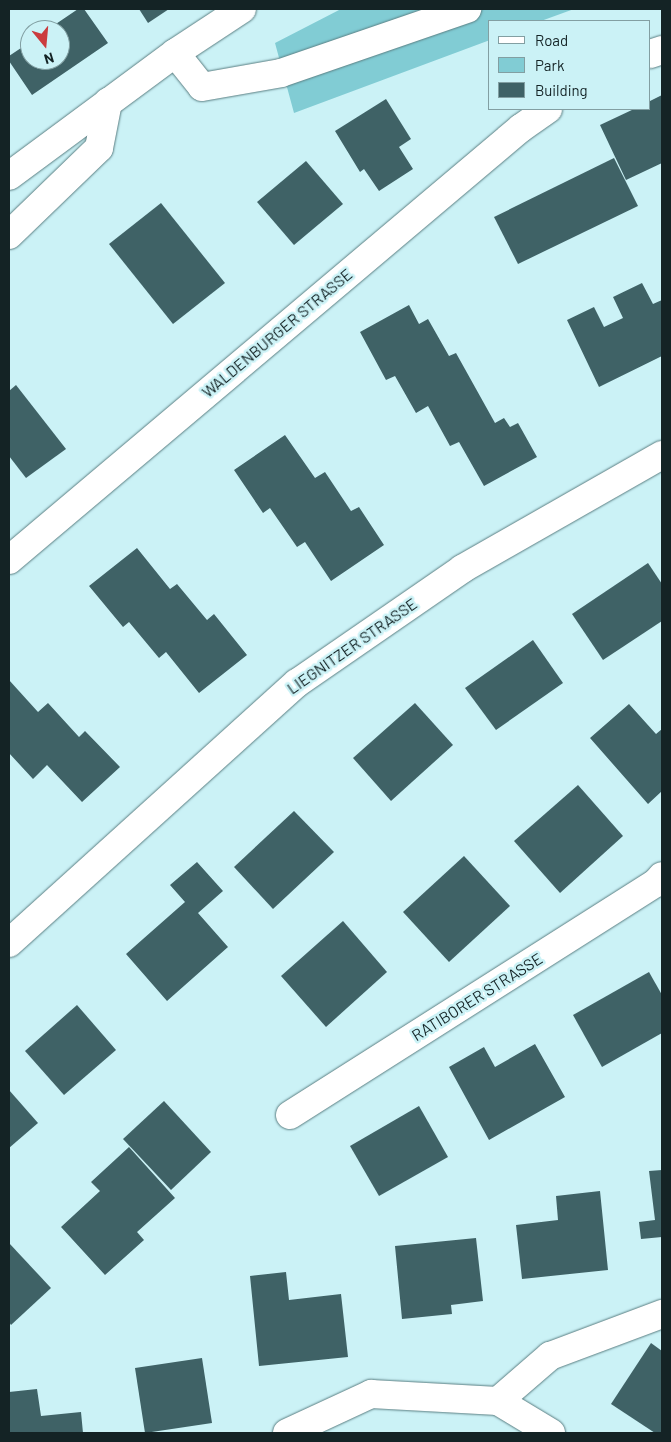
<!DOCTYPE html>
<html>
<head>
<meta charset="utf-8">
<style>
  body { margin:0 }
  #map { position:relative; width:671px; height:1442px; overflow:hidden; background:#cbf2f6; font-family:Barlow,sans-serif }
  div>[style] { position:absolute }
  .green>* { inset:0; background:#81ccd4 }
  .building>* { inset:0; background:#3f6266 }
  .roads { filter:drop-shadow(0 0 1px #5a7e82) drop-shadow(0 0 1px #5a7e82) }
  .minor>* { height:28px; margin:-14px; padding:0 14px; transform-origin:14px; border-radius:14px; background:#fff }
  span { translate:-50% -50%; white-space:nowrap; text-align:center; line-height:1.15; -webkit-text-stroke:5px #cbf2f6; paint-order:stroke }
  .street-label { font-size:16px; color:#142325 }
  .frame { position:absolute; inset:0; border:10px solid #142325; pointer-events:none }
  .legend { position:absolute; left:488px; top:20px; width:162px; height:90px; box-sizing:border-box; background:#cbf2f6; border:1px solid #829fa2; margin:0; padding:6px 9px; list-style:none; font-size:15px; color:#142325 }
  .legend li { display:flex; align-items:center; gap:10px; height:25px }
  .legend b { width:25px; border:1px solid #829fa2 }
  .north { position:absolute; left:20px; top:20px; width:50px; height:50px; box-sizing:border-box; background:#cbf2f6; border:1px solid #829fa2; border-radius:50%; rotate:163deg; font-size:14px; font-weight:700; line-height:20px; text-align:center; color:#142325 }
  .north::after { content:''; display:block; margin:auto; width:18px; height:22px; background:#cb3c3e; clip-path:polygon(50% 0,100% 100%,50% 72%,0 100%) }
</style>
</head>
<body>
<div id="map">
  <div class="green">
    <i style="clip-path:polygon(341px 9px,574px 9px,541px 21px,490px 21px,490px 40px,294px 113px,275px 43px)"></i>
  </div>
  <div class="building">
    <i style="clip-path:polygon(78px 9px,84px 9px,108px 43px,32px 95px,9px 61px,9px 56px,30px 42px,30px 60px,60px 60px,60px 30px,47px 30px)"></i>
    <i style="clip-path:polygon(139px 9px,169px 9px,148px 23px)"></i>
    <i style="clip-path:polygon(662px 95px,662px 163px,626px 180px,600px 125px,634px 109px,650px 109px,650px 101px)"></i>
    <i style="clip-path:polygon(386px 99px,411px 139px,399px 147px,413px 169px,379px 191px,364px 169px,360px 172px,335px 131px)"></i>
    <i style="clip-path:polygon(614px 158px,638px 206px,518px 264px,494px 217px)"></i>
    <i style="clip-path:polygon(306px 161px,343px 204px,294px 245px,257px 202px)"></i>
    <i style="clip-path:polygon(161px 203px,225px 283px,173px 324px,109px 244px)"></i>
    <i style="clip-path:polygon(642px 283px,653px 304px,662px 300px,662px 356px,599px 387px,567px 320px,594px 307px,604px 327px,623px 318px,613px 297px)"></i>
    <i style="clip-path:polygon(409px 305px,419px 324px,428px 319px,449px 356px,456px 353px,495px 423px,504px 418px,510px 427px,518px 423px,537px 457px,484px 486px,459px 442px,450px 446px,428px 406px,416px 413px,395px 376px,386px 380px,360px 332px)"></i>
    <i style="clip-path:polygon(16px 385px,66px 449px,26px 478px,9px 456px,9px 391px)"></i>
    <i style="clip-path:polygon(285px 435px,315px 478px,325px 472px,351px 511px,359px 507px,384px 545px,331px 581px,305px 542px,297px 547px,270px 508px,263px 513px,234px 470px)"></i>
    <i style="clip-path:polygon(137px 548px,170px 589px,177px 584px,207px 620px,214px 614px,247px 655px,199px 693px,166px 652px,159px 658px,129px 622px,123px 627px,89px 586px)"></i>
    <i style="clip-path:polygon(648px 563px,662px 584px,662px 621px,603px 660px,572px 614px)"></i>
    <i style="clip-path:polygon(533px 640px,563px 683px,496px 730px,465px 688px)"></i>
    <i style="clip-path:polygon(9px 680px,38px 712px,48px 703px,79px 737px,85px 731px,120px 767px,82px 802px,47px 765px,33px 779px,9px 753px)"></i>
    <i style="clip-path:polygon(415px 703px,453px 745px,391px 801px,353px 758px)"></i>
    <i style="clip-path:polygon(629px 704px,656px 734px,662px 729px,662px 791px,648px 804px,590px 738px)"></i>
    <i style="clip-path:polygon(578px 785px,623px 836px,560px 893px,514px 841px)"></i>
    <i style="clip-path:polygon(294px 811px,334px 852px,273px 909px,234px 867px)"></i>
    <i style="clip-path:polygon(464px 856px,510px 906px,449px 962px,403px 912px)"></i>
    <i style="clip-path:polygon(197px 862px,223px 891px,198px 913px,228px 947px,167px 1001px,126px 954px,185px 902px,170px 885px)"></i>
    <i style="clip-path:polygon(343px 921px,387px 972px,326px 1027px,281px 976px)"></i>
    <i style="clip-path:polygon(649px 972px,662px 995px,662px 1033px,602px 1067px,573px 1015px)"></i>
    <i style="clip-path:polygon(77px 1005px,116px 1050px,64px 1095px,25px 1051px)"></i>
    <i style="clip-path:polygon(535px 1044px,565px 1097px,489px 1140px,449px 1067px,484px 1047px,495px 1067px)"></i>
    <i style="clip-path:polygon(9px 1090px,38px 1123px,9px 1148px)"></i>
    <i style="clip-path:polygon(164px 1101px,211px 1152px,171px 1190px,123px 1139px)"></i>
    <i style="clip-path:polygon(419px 1106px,448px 1157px,379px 1196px,350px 1146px)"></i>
    <i style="clip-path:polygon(129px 1147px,175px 1198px,137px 1232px,144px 1240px,105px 1275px,61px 1227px,100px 1191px,91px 1182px)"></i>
    <i style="clip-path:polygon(662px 1170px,662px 1237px,641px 1239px,639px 1222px,655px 1220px,649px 1171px)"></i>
    <i style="clip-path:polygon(600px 1191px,608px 1270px,522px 1279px,516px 1225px,558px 1220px,556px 1196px)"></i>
    <i style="clip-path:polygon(476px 1238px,483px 1301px,451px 1305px,452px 1314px,402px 1319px,395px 1246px)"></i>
    <i style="clip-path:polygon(9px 1243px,51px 1288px,11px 1325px,9px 1322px)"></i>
    <i style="clip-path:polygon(286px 1272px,289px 1300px,341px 1294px,348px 1357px,259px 1366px,250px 1276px)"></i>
    <i style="clip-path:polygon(651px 1343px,662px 1351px,662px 1433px,655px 1433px,611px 1404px)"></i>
    <i style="clip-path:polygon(202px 1358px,212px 1423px,145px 1433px,135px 1368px)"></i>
    <i style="clip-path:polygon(37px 1389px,41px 1416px,81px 1412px,83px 1433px,9px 1433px,9px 1392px)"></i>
  </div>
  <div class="roads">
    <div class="minor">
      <i style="left:175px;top:53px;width:43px;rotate:51.5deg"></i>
      <i style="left:202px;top:87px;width:80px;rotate:-10deg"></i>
      <i style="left:281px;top:73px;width:197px;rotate:-19deg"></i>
      <i style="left:650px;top:54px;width:13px;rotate:-18deg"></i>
      <i style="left:9px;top:176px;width:207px;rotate:-36.5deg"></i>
      <i style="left:175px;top:53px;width:80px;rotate:-33.3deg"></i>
      <i style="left:9px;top:235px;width:125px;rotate:-44deg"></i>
      <i style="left:99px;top:148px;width:47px;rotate:-78.9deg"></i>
      <i style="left:9px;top:560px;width:670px;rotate:-40.16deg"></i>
      <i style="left:521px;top:128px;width:33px;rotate:-35deg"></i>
      <i style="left:9px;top:943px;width:388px;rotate:-42.1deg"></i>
      <i style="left:297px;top:683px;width:201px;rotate:-34.6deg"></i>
      <i style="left:462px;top:569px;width:230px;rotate:-29.7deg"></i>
      <i style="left:290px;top:1115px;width:433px;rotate:-32.4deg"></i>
      <i style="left:656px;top:883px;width:9px;rotate:-49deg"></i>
      <i style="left:498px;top:1401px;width:69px;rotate:-40.9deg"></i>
      <i style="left:550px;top:1356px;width:120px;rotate:-20.6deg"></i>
      <i style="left:287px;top:1433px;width:93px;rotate:-24.9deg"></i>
      <i style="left:371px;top:1394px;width:127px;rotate:3.2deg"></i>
      <i style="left:498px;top:1401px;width:62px;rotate:31.1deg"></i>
    </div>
  </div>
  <div class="street-label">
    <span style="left:277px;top:333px;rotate:-40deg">WALDENBURGER STRASSE</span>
    <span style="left:352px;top:646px;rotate:-35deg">LIEGNITZER STRASSE</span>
    <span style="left:477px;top:997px;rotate:-32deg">RATIBORER STRASSE</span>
  </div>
  <div class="frame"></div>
  <ul class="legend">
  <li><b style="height:6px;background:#fff"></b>Road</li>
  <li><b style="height:14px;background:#81ccd4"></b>Park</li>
  <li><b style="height:14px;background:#3f6266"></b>Building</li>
  </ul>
  <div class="north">N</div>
</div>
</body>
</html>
